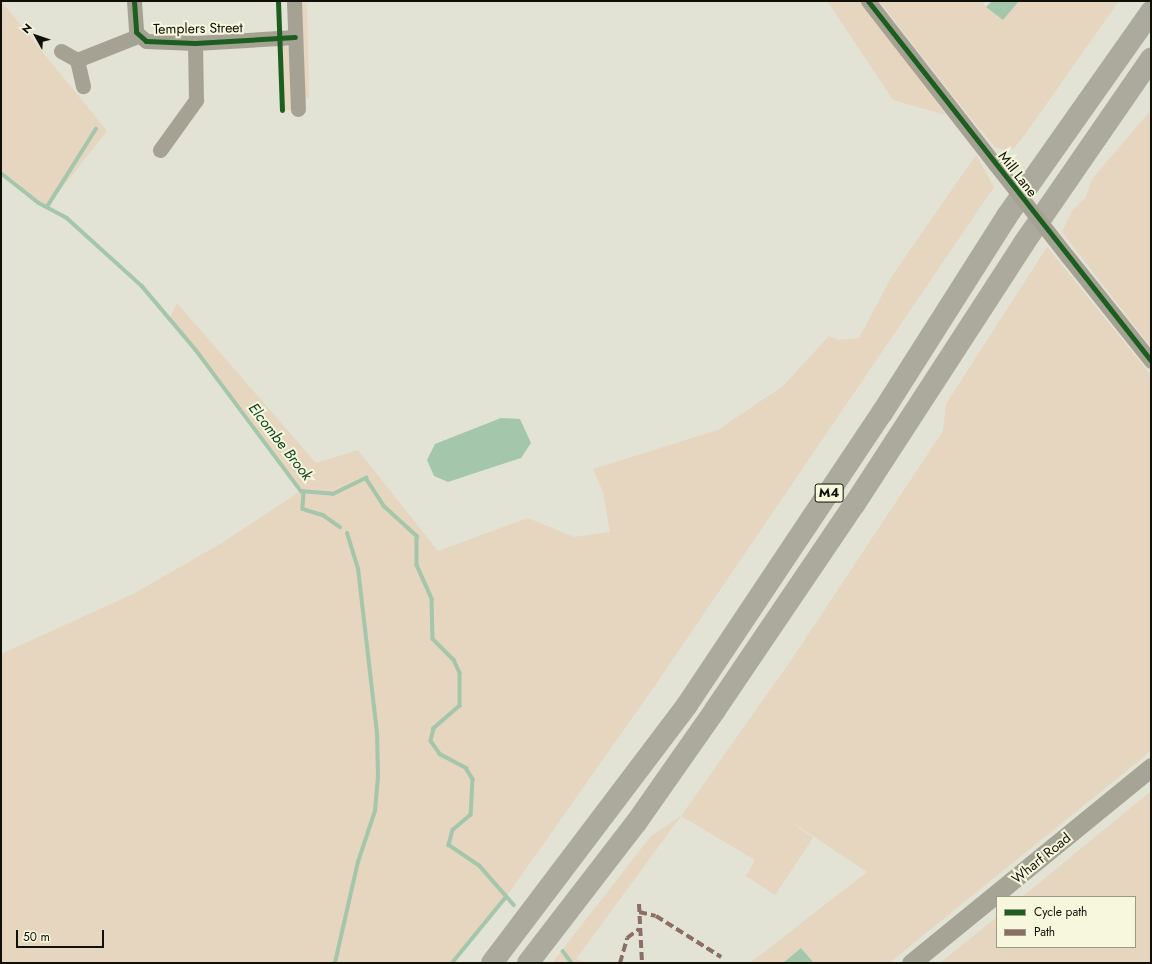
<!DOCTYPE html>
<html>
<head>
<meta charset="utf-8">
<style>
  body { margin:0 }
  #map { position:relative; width:1152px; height:964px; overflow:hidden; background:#e2e3d5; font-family:Jost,sans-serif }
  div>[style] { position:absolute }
  .green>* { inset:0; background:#e6d5bf }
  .water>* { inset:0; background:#a4c6aa }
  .stream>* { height:3.5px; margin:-1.75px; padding:0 1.75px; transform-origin:1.75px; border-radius:1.75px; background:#a4c6aa }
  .minor>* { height:15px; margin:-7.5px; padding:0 7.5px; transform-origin:7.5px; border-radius:7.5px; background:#a5a294 }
  .major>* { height:19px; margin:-9.5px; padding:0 9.5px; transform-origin:9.5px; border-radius:9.5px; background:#a6a495 }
  .highway>* { height:22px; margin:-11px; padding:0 11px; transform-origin:11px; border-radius:11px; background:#acaa9c }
  .minor-bridge>* { height:15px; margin:-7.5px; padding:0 7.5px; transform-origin:7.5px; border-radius:7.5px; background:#a5a294 }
  .quiet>* { height:4px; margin-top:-2px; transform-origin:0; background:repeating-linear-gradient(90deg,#8d6e63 0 8px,transparent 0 12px) }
  .cycleway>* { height:5px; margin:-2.5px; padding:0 2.5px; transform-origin:2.5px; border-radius:2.5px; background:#1b5e20 }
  span { translate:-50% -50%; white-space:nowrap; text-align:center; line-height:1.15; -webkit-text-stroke:4px #f6f7dd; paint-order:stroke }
  .shield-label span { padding:1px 3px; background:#f6f7dd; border:1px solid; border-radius:3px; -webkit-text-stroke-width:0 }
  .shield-label { font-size:13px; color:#0f1007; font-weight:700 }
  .street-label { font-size:14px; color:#0f1007 }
  .water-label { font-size:15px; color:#0d4625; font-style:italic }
  .frame { position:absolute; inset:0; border:2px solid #0f1007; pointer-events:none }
  .legend { position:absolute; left:996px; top:896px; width:140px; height:52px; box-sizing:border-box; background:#f6f7dd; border:1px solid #9a9b87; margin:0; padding:5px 7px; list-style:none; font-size:12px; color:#0f1007 }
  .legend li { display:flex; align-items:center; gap:8px; height:20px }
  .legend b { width:20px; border:1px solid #9a9b87 }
  .north { position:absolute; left:16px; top:16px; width:40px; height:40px; -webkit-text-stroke:3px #f6f7dd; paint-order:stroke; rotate:310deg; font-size:11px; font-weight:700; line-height:16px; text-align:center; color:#0f1007 }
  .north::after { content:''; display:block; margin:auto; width:14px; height:18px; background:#0f1007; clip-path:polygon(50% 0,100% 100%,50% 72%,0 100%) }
  .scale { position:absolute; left:16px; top:930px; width:88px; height:18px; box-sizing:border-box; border:2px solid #0f1007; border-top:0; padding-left:5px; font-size:12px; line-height:14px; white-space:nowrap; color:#0f1007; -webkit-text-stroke:3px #f6f7dd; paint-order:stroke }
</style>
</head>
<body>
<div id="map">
  <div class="green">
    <i style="clip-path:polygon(1px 1px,107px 131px,47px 207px,1px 173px)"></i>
    <i style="clip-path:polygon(827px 1px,861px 1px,946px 115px,893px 100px)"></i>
    <i style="clip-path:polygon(879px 1px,985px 1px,983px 4px,1003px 20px,1019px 1px,1119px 1px,1021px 140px,1014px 148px,1005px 150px,996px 148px,968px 115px)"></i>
    <i style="clip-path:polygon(300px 3px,307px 3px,309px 98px,302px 99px)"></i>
    <i style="clip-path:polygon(282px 42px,289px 49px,291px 110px,285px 110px)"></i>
    <i style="clip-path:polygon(1151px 110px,1151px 347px,1062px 232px,1072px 211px,1086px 197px,1092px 179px)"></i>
    <i style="clip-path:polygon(976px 155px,994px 187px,654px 687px,506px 897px,452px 963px,1px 963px,1px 654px,133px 594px,220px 544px,301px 491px,169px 319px,177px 303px,316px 463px,358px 450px,438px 551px,528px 518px,574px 537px,610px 532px,603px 492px,593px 469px,718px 430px,783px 386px,829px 336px,838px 340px,859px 338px,892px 276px)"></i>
    <i style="clip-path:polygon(1047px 247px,1151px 375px,1151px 751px,889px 963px,814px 963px,801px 948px,783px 963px,750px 963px,867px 872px,784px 817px,813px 838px,775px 895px,746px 876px,755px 860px,681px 816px,576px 959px,588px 963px,552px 963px,651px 836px,681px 816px,792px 659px,943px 431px,946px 404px)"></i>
    <i style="clip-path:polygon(1151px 791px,1151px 963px,940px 963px,997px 917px,997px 947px,1135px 947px,1135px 897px,1022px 897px)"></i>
  </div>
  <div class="water">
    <i style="clip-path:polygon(992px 1px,1019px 1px,1003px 20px,986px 7px)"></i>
    <i style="clip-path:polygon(501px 418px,520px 419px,531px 443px,521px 458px,448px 482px,434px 476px,427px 460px,435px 444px)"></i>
    <i style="clip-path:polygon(801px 948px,814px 963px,783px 963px)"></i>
  </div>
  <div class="stream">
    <i style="left:1px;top:173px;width:48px;rotate:38.3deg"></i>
    <i style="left:39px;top:203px;width:32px;rotate:28deg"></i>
    <i style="left:67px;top:218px;width:101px;rotate:42.2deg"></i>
    <i style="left:142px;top:286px;width:84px;rotate:49.8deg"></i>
    <i style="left:196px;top:350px;width:176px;rotate:53.3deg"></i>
    <i style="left:301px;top:491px;width:32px;rotate:5deg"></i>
    <i style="left:333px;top:494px;width:37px;rotate:-26deg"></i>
    <i style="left:366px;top:478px;width:33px;rotate:57deg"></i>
    <i style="left:384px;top:506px;width:45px;rotate:42.3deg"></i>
    <i style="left:417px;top:536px;width:29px;rotate:90deg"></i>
    <i style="left:417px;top:565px;width:37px;rotate:66deg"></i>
    <i style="left:432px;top:599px;width:40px;rotate:88.6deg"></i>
    <i style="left:433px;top:639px;width:30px;rotate:45deg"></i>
    <i style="left:454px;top:660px;width:14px;rotate:65deg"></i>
    <i style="left:460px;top:673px;width:33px;rotate:90deg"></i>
    <i style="left:460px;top:706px;width:35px;rotate:139deg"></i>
    <i style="left:434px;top:729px;width:12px;rotate:104deg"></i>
    <i style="left:431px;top:741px;width:16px;rotate:55deg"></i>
    <i style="left:440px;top:754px;width:30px;rotate:28deg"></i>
    <i style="left:466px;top:768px;width:13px;rotate:58deg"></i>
    <i style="left:473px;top:779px;width:36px;rotate:93deg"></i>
    <i style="left:471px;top:815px;width:23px;rotate:140deg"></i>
    <i style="left:453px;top:830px;width:16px;rotate:105deg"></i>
    <i style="left:449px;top:845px;width:36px;rotate:34deg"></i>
    <i style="left:479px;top:865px;width:53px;rotate:48.8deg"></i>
    <i style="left:47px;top:207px;width:92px;rotate:-57.9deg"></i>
    <i style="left:304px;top:493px;width:16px;rotate:94deg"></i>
    <i style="left:303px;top:509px;width:21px;rotate:17deg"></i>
    <i style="left:323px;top:515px;width:21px;rotate:35deg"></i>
    <i style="left:563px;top:951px;width:15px;rotate:53deg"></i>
    <i style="left:335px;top:963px;width:104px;rotate:-77.2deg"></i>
    <i style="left:358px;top:862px;width:54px;rotate:-71.6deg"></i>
    <i style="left:375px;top:811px;width:32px;rotate:-85deg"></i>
    <i style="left:378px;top:779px;width:46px;rotate:-91.2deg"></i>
    <i style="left:377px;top:733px;width:165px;rotate:-96.6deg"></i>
    <i style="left:358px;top:569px;width:37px;rotate:-107deg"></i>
    <i style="left:452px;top:963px;width:85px;rotate:-50.7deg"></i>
  </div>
  <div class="minor">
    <i style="left:134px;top:1px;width:31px;rotate:86deg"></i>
    <i style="left:136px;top:32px;width:13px;rotate:42deg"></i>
    <i style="left:146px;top:41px;width:49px;rotate:2.3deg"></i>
    <i style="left:195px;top:43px;width:100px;rotate:-3.4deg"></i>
    <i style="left:294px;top:1px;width:108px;rotate:87.9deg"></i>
    <i style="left:868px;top:1px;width:207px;rotate:52.1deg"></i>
    <i style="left:61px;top:51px;width:18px;rotate:29deg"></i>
    <i style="left:77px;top:60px;width:27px;rotate:77deg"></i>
    <i style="left:77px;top:60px;width:66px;rotate:-21.5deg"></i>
    <i style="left:160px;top:150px;width:62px;rotate:-54.2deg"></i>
    <i style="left:196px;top:100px;width:57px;rotate:-91deg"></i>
    <i style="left:1068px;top:257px;width:133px;rotate:51.4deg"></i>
  </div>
  <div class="major">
    <i style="left:911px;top:963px;width:310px;rotate:-39.2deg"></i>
  </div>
  <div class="highway">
    <i style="left:492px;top:963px;width:323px;rotate:-52.9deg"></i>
    <i style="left:687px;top:705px;width:351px;rotate:-56.3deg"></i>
    <i style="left:882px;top:413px;width:233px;rotate:-57.6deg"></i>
    <i style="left:1007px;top:216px;width:250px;rotate:-54.8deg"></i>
    <i style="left:528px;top:963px;width:177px;rotate:-52.4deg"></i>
    <i style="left:636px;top:823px;width:138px;rotate:-55deg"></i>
    <i style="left:715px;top:710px;width:248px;rotate:-55.9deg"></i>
    <i style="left:854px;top:505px;width:312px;rotate:-57deg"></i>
    <i style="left:1024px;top:243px;width:224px;rotate:-55.4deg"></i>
  </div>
  <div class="minor-bridge">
    <i style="left:995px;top:164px;width:118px;rotate:51.9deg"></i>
  </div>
  <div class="quiet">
    <i style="left:639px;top:904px;width:59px;rotate:87.1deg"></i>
    <i style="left:639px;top:912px;width:17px;rotate:13deg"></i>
    <i style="left:656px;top:916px;width:77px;rotate:32.2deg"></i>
    <i style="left:620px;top:963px;width:26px;rotate:-74deg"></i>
    <i style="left:627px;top:938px;width:15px;rotate:-37deg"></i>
  </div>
  <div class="cycleway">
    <i style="left:134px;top:1px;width:31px;rotate:86deg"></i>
    <i style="left:136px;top:32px;width:13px;rotate:42deg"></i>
    <i style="left:146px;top:41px;width:49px;rotate:2.3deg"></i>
    <i style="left:195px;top:43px;width:100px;rotate:-3.4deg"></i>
    <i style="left:278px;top:1px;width:109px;rotate:87.9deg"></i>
    <i style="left:868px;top:1px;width:458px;rotate:51.8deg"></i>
  </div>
  <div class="shield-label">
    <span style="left:829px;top:493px">M4</span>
  </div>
  <div class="street-label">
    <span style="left:198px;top:28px;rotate:-1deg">Templers Street</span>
    <span style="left:1018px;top:174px;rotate:52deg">Mill Lane</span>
    <span style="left:1041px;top:858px;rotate:-39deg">Wharf Road</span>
  </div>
  <div class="water-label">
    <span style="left:280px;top:442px;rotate:52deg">Elcombe Brook</span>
  </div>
  <div class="frame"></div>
  <ul class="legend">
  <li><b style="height:5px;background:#1b5e20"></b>Cycle path</li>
  <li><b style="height:5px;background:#8d6e63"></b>Path</li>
  </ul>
  <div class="north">N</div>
  <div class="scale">50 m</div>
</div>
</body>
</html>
